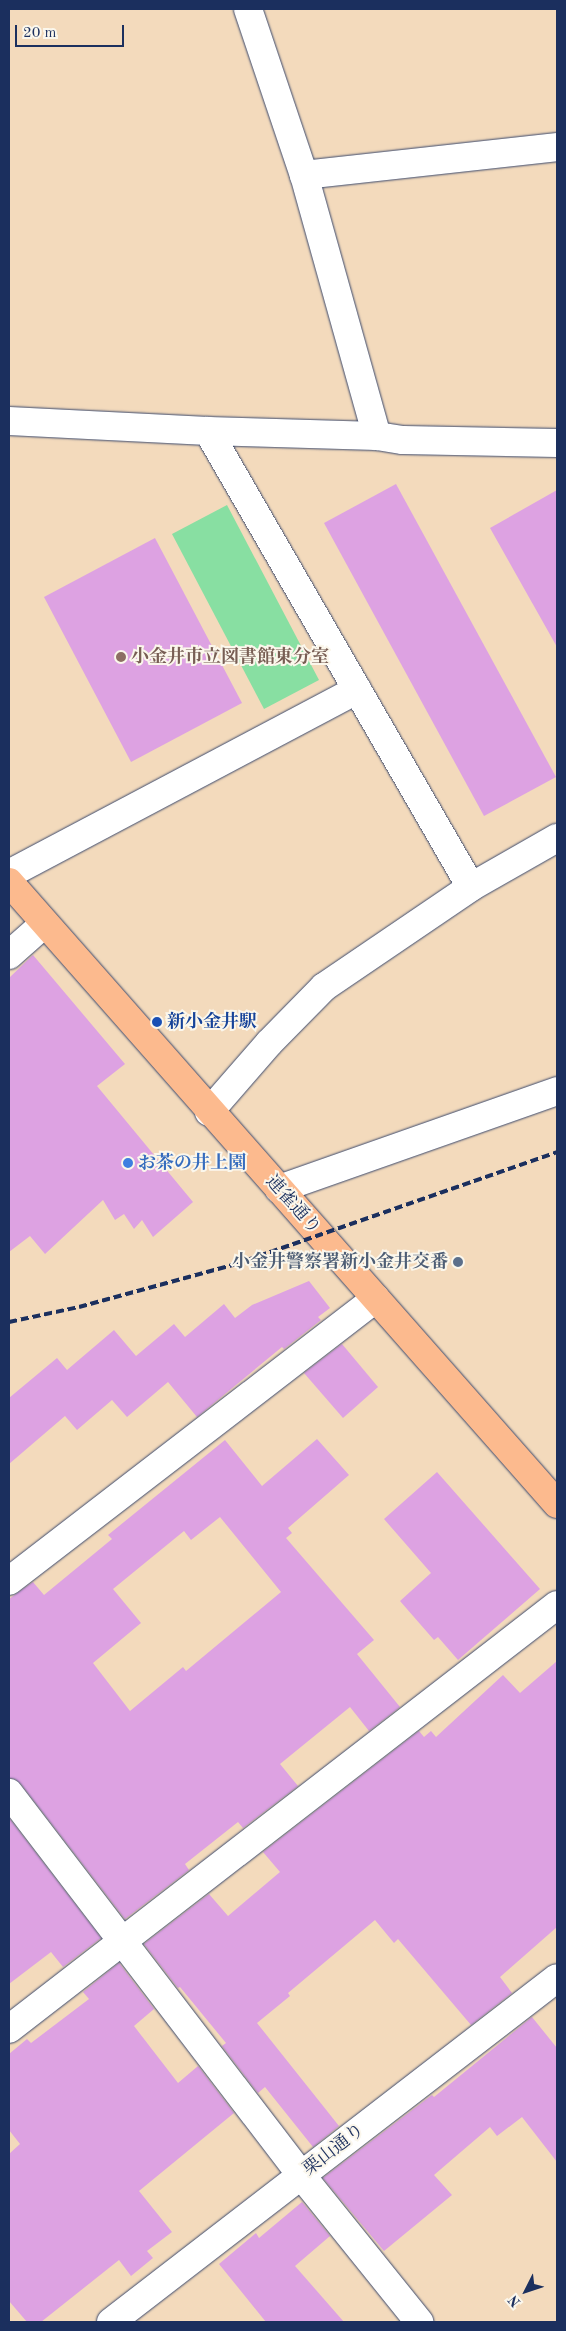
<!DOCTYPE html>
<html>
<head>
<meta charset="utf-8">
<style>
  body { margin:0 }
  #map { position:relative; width:566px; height:2331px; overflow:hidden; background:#f3dabc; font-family:"Old Standard TT","Noto Serif JP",serif }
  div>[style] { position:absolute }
  .green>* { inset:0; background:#88dfa2 }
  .building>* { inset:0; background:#dda2e2 }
  .roads { filter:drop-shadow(0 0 1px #3b496c) drop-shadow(0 0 1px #3b496c) }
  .minor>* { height:28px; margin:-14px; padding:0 14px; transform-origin:14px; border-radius:14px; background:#fff }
  .major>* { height:28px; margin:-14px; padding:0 14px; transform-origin:14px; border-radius:14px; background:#fcba8e }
  .rail>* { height:4px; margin-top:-2px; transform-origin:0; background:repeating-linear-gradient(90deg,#1b2f5e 0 8px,transparent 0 12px) }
  .dots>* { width:14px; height:14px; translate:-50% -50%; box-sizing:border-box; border:2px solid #fbf7ec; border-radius:50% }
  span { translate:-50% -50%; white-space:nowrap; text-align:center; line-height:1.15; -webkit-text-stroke:4px #fbf7ec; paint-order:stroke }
  .education-label { font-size:18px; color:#785e54; font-weight:700 }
  .left { translate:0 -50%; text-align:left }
  .transit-label { font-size:18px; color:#164399; font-weight:700 }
  .shop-label { font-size:18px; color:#366cbe; font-weight:700 }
  .street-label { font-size:18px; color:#1b2f5e }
  .service-label { font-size:18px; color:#4e5e75; font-weight:700 }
  .right { translate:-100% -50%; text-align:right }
  .frame { position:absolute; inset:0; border:10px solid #1b2f5e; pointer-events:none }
  .north { position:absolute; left:501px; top:2266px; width:50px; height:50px; -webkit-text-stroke:4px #fbf7ec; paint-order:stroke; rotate:229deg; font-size:14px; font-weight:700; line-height:20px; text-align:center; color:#1b2f5e }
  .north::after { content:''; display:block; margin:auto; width:18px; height:22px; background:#1b2f5e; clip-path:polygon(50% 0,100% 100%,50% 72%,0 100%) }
  .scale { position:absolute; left:15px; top:25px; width:109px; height:22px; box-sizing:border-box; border:2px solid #1b2f5e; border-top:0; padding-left:6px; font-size:15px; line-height:18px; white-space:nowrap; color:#1b2f5e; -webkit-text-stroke:4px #fbf7ec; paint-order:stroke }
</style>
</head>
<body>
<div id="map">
  <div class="green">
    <i style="clip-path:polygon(227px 505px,319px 680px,264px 709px,172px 534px)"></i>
  </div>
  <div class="building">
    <i style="clip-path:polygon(396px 484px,556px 777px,484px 816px,324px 523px)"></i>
    <i style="clip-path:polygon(557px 490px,557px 647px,490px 528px)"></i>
    <i style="clip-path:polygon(155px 538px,242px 703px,131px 762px,44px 597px)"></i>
    <i style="clip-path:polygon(33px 955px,125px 1064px,97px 1086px,193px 1202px,153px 1237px,142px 1220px,134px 1229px,124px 1214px,115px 1220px,103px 1200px,45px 1254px,30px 1236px,9px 1252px,9px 978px)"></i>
    <i style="clip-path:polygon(309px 1281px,330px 1308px,318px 1317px,321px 1320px,284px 1349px,282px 1347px,197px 1417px,168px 1382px,127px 1417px,112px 1400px,77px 1430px,65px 1416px,9px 1464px,9px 1398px,57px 1358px,67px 1370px,114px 1330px,136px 1356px,174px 1324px,185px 1337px,224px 1304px,235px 1318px,252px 1305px)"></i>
    <i style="clip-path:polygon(342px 1344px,378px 1387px,343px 1418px,304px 1373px)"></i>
    <i style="clip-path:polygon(evenodd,317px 1439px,349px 1475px,288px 1528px,292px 1533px,286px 1538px,374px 1640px,357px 1654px,400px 1707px,369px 1731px,350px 1707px,280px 1764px,298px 1786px,243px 1828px,238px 1822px,185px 1864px,189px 1870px,125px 1919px,21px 1784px,15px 1779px,9px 1778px,9px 1599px,33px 1582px,44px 1595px,112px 1539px,108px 1535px,225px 1440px,262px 1486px,317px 1439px,220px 1517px,281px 1592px,186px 1671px,183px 1667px,130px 1711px,93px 1663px,141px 1623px,113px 1589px,184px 1531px,191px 1540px,220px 1517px)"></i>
    <i style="clip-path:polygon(437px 1472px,540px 1589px,458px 1660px,438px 1637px,434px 1640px,400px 1601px,431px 1573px,384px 1519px)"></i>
    <i style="clip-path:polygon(557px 1661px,557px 1927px,500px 1977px,512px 1993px,471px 2025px,398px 1939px,394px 1943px,375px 1920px,288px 1993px,290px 1996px,257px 2023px,339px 2126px,313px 2147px,265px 2087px,258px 2093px,222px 2046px,226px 2043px,180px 1987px,178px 1988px,144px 1944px,209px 1894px,228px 1916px,280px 1872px,263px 1852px,419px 1731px,424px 1737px,431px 1731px,436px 1737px,503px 1675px,520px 1693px)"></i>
    <i style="clip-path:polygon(9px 1818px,101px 1938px,63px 1967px,51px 1952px,9px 1984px)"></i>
    <i style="clip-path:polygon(119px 1963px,154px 2009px,134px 2026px,178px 2083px,198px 2066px,234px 2113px,139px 2191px,172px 2232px,147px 2251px,153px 2258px,131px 2276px,119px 2260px,41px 2322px,27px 2322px,9px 2301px,9px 2154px,20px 2144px,9px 2130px,9px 2054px,27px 2039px,31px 2043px,89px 1999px,83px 1992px)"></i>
    <i style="clip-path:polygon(532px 2017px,557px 2048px,557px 2162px,522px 2117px,497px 2136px,490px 2127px,434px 2175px,452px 2195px,384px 2251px,323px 2178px,432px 2095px,434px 2097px)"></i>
    <i style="clip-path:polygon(302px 2202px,330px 2236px,295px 2266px,344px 2322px,266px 2322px,219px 2264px,256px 2233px,259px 2238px)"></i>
  </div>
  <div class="roads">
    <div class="minor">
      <i style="left:248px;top:9px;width:175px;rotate:71.4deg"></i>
      <i style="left:304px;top:175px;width:271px;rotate:74.4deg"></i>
      <i style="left:304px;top:175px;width:255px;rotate:-6.3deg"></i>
      <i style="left:9px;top:421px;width:199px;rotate:2.9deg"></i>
      <i style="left:208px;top:431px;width:169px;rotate:1.7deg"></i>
      <i style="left:377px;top:436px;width:26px;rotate:9deg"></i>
      <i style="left:403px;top:440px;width:154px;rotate:1.1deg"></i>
      <i style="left:208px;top:431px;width:526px;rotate:60.03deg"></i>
      <i style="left:9px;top:874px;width:394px;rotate:-27.9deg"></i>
      <i style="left:9px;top:955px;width:47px;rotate:-41.5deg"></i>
      <i style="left:209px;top:1112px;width:91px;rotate:-49deg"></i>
      <i style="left:269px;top:1043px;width:78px;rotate:-45.5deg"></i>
      <i style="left:324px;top:987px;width:178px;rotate:-34.2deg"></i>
      <i style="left:471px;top:887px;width:99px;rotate:-29.7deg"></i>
      <i style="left:279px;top:1189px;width:295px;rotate:-19.4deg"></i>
      <i style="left:9px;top:1581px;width:463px;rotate:-37.6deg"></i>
      <i style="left:9px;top:1793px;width:481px;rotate:52.6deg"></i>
      <i style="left:301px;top:2175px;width:189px;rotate:51.2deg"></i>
      <i style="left:9px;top:2029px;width:693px;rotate:-37.73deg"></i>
      <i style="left:111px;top:2322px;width:563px;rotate:-37.64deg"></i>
    </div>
    <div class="major">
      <i style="left:9px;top:882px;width:829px;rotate:48.62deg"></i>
    </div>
  </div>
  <div class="rail">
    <i style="left:9px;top:1322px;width:72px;rotate:-12.1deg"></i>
    <i style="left:79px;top:1307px;width:163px;rotate:-15.3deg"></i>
    <i style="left:236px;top:1264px;width:340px;rotate:-19.2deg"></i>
  </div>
  <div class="dots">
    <i style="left:121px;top:657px;background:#8d6e63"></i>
    <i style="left:157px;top:1022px;background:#1a4fb4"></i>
    <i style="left:128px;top:1163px;background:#3f7fe0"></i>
    <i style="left:458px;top:1262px;background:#5c6f8a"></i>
  </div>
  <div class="education-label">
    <span class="left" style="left:131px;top:657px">小金井市立図書館東分室</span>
  </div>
  <div class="transit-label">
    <span class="left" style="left:167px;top:1022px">新小金井駅</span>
  </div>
  <div class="shop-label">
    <span class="left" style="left:138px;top:1163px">お茶の井上園</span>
  </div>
  <div class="street-label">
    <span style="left:293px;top:1205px;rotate:48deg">連雀通り</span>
    <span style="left:334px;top:2150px;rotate:-38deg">栗山通り</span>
  </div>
  <div class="service-label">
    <span class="right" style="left:448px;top:1262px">小金井警察署新小金井交番</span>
  </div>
  <div class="frame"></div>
  <div class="north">N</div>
  <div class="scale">20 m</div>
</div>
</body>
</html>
